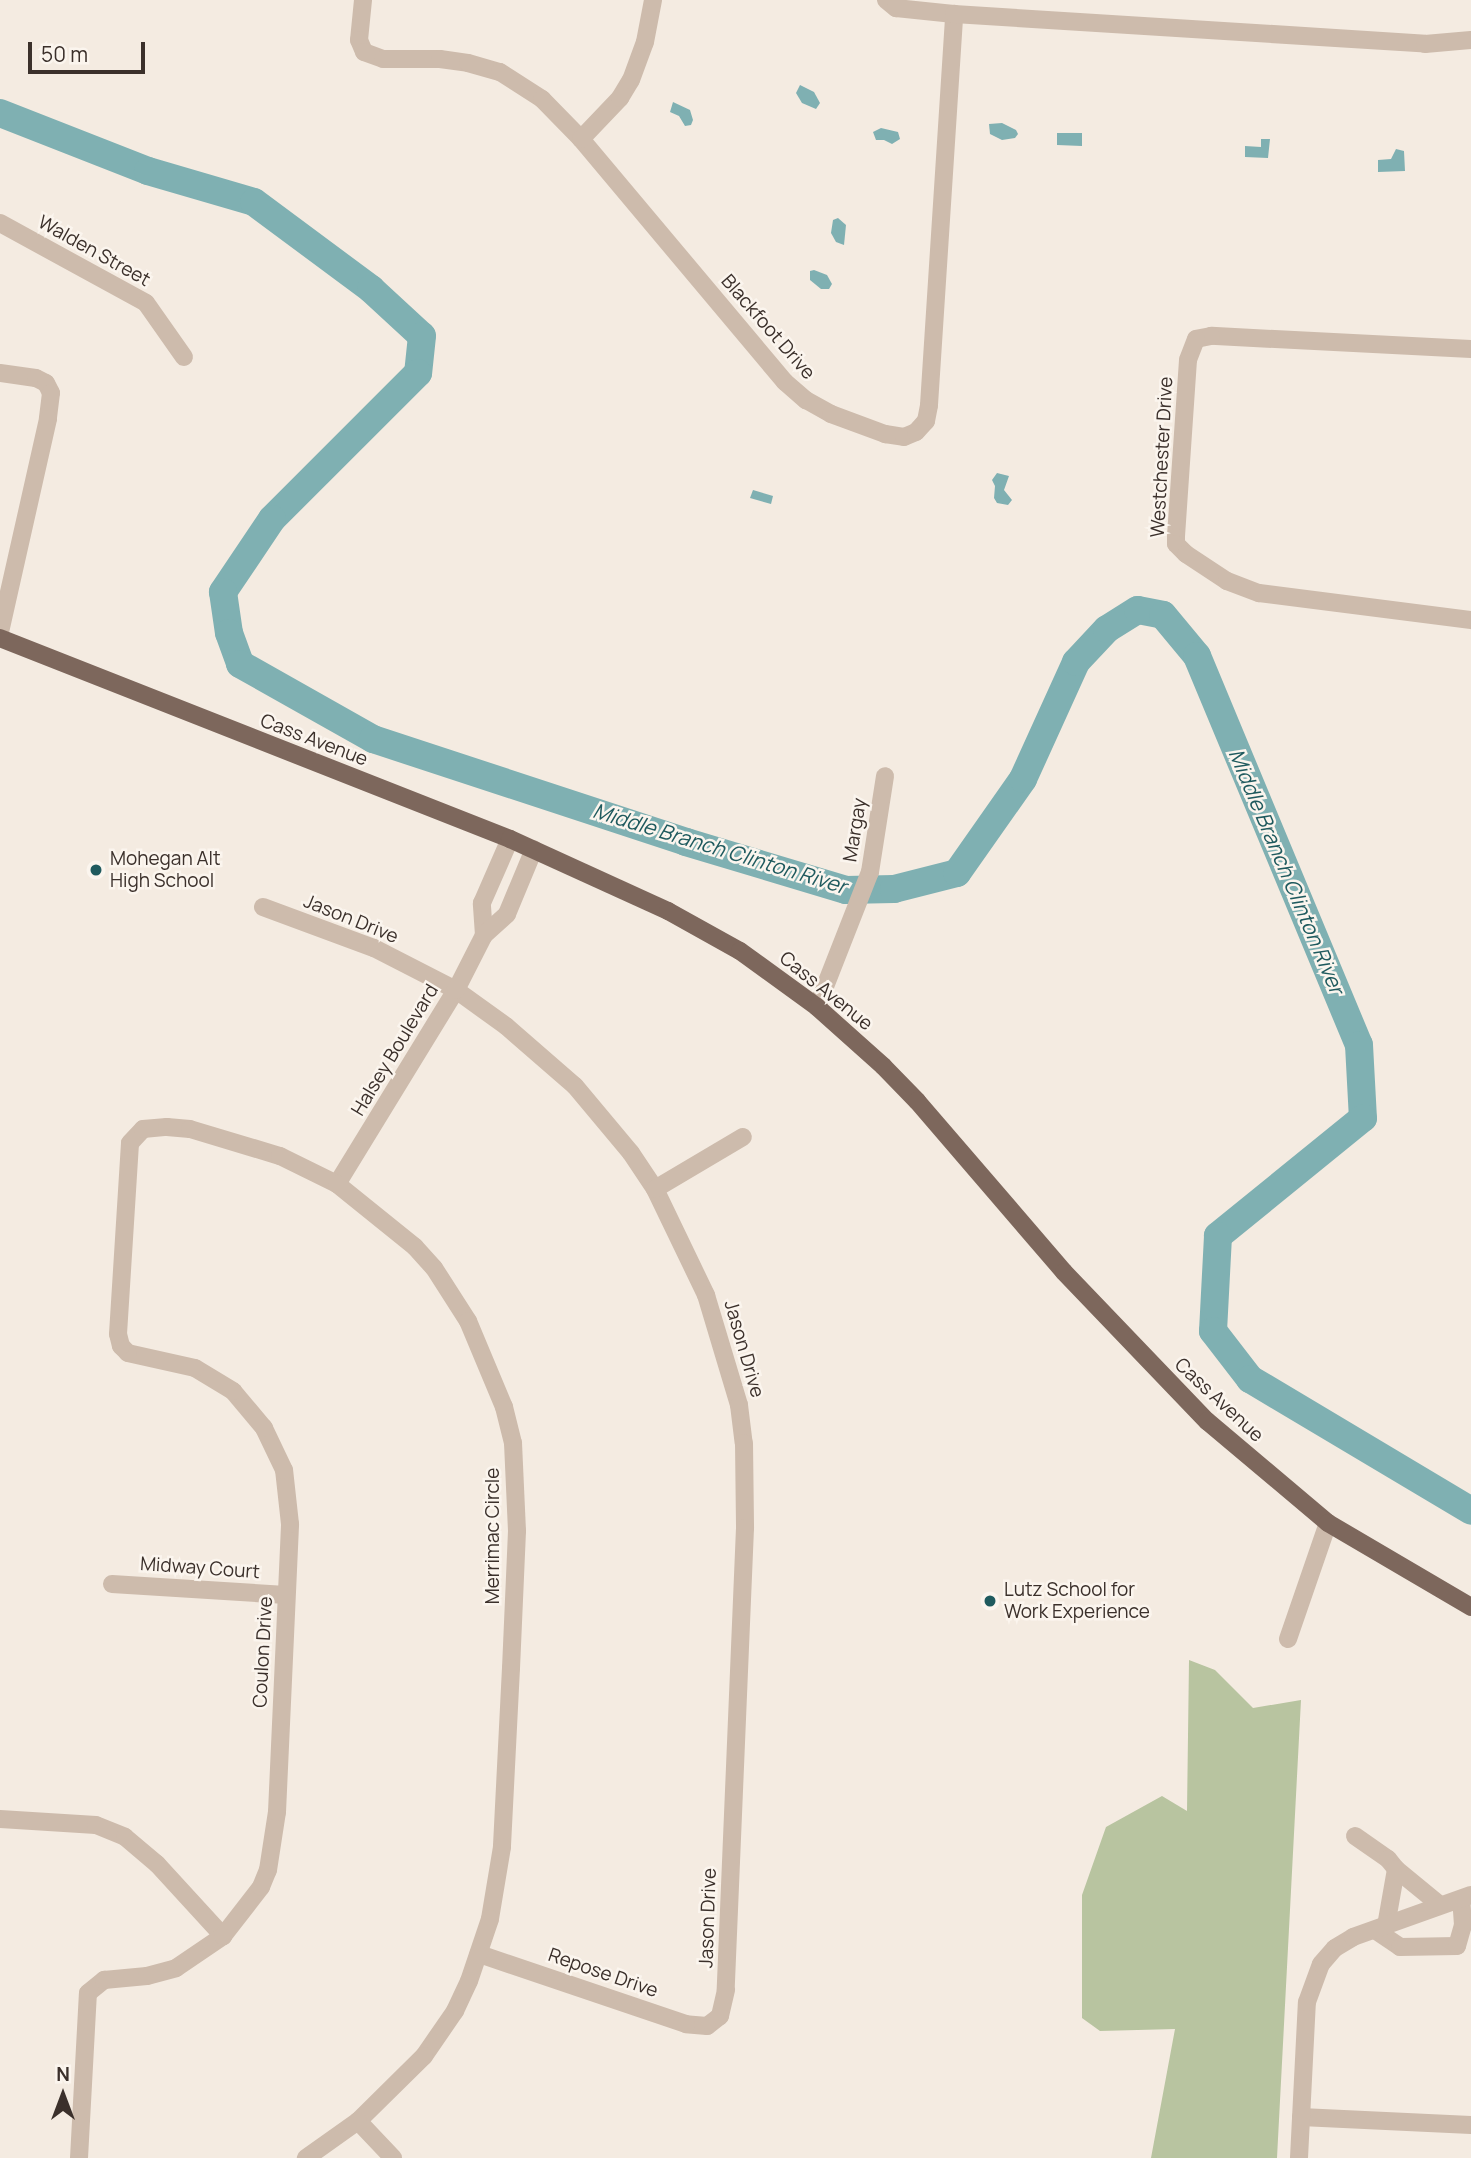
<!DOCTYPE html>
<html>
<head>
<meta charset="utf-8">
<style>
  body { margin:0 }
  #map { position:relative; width:1471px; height:2158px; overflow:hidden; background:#f4ebe1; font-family:Manrope,sans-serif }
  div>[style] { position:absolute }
  .green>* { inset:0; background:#b8c4a0 }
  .water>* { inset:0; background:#7fb0b2 }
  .river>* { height:28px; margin:-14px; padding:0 14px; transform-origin:14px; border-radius:14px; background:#7fb0b2 }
  .minor>* { height:18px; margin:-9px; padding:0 9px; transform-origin:9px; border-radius:9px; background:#cdbbac }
  .major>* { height:18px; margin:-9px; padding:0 9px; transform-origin:9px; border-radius:9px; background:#7d675c }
  .dots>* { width:19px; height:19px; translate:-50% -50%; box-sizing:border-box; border:4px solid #fbf5ee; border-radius:50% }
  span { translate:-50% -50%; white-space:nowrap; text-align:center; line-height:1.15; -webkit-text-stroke:5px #fbf5ee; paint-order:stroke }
  .street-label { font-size:19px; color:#3b302b }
  .poi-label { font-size:19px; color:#3b302b }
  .left { translate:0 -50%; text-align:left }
  .water-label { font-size:21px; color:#1f5a5e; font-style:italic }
  .north { position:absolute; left:28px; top:2060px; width:70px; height:70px; -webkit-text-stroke:5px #fbf5ee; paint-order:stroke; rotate:0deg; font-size:19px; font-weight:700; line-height:28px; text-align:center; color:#3b302b }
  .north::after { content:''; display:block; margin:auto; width:24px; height:32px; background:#3b302b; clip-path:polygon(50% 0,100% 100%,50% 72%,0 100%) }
  .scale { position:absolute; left:28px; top:42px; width:117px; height:32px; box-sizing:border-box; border:4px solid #3b302b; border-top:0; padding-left:9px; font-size:21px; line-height:24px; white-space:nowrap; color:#3b302b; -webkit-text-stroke:5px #fbf5ee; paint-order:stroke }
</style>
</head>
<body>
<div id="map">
  <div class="green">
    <i style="clip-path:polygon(1189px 1660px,1215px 1670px,1253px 1708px,1301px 1700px,1277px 2158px,1151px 2158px,1175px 2029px,1100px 2031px,1082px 2018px,1082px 1895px,1106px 1827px,1162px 1796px,1187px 1811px)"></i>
  </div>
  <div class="water">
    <i style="clip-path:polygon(800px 85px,814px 92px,820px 103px,816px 109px,802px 103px,796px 93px)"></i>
    <i style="clip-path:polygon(673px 102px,690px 110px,693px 120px,691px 125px,685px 126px,679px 116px,670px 112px)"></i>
    <i style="clip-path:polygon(1002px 123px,1016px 130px,1018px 134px,1015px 138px,1002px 140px,990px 134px,989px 124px)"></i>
    <i style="clip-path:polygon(881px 128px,898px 132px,900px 139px,892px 144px,884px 140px,876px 140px,873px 132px)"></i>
    <i style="clip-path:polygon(1057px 133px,1082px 133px,1082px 146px,1057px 145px)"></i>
    <i style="clip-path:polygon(1261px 139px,1270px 139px,1268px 158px,1245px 157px,1245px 146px,1261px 147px)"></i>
    <i style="clip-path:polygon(1396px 149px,1404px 151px,1405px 171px,1378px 172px,1378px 160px,1391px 159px)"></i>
    <i style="clip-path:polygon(838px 218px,846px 225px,844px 245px,836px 242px,831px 233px,833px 220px)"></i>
    <i style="clip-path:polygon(814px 270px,827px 275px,832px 284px,829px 289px,821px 289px,810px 280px,810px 271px)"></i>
    <i style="clip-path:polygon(997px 473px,1009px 476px,1004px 490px,1012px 500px,1008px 505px,997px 503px,994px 498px,995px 486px,992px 480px)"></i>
    <i style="clip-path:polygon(753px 490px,773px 496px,771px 504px,750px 498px)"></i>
  </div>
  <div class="river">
    <i style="left:0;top:113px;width:159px;rotate:21.4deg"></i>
    <i style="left:148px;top:171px;width:110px;rotate:16.3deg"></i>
    <i style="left:254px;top:202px;width:146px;rotate:36.6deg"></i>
    <i style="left:371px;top:289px;width:69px;rotate:42.7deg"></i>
    <i style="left:422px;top:336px;width:37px;rotate:96deg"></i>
    <i style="left:418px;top:373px;width:206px;rotate:135deg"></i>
    <i style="left:272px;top:519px;width:88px;rotate:123.9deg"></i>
    <i style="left:223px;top:592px;width:41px;rotate:81.7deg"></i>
    <i style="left:229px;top:633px;width:33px;rotate:70deg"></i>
    <i style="left:240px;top:664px;width:153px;rotate:29.4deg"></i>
    <i style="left:373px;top:739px;width:330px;rotate:18.2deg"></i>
    <i style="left:686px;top:842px;width:167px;rotate:16.7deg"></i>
    <i style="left:846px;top:890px;width:48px;rotate:-1.2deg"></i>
    <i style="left:894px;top:889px;width:65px;rotate:-14.3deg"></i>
    <i style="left:957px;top:873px;width:115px;rotate:-54.9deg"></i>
    <i style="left:1023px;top:779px;width:128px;rotate:-65.6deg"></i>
    <i style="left:1076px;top:662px;width:45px;rotate:-46.8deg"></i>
    <i style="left:1107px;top:629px;width:36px;rotate:-32deg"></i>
    <i style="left:1138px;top:610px;width:25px;rotate:11deg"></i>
    <i style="left:1163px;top:615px;width:53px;rotate:50.3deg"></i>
    <i style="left:1197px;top:656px;width:421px;rotate:67.4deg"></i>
    <i style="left:1359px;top:1045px;width:73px;rotate:86.9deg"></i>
    <i style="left:1363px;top:1118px;width:187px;rotate:140.9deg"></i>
    <i style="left:1218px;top:1236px;width:95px;rotate:93deg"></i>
    <i style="left:1213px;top:1331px;width:61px;rotate:52.4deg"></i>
    <i style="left:1250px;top:1379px;width:257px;rotate:30.8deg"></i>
  </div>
  <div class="minor">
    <i style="left:363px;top:0;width:40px;rotate:95.7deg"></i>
    <i style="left:359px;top:40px;width:13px;rotate:67deg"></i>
    <i style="left:364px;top:52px;width:20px;rotate:20deg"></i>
    <i style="left:383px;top:59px;width:57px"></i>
    <i style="left:440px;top:59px;width:28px;rotate:8deg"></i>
    <i style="left:468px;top:63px;width:33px;rotate:16deg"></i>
    <i style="left:500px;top:72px;width:50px;rotate:32.7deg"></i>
    <i style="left:542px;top:99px;width:56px;rotate:45.7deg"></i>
    <i style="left:581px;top:139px;width:317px;rotate:50deg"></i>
    <i style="left:785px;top:382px;width:28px;rotate:41deg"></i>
    <i style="left:806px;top:400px;width:29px;rotate:29deg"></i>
    <i style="left:831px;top:414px;width:58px;rotate:20.3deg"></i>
    <i style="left:885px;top:434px;width:19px;rotate:9deg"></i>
    <i style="left:904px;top:437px;width:13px;rotate:-23deg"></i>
    <i style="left:916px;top:432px;width:15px;rotate:-48deg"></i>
    <i style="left:926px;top:421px;width:16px;rotate:-79deg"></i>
    <i style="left:929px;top:405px;width:392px;rotate:-86.3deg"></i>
    <i style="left:886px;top:0;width:13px;rotate:39deg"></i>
    <i style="left:896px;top:8px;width:58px;rotate:5.9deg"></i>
    <i style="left:954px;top:14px;width:472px;rotate:3.6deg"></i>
    <i style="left:1425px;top:44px;width:46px;rotate:-5deg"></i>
    <i style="left:581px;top:139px;width:57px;rotate:-46.4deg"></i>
    <i style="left:620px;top:98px;width:21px;rotate:-59deg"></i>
    <i style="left:631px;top:80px;width:40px;rotate:-69.8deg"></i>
    <i style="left:645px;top:42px;width:43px;rotate:-79.2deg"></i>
    <i style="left:0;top:223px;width:166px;rotate:28.7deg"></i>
    <i style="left:146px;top:303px;width:66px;rotate:54.9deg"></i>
    <i style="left:1471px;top:349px;width:260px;rotate:-177.1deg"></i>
    <i style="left:1211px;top:336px;width:15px;rotate:169deg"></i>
    <i style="left:1196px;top:339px;width:22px;rotate:111deg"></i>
    <i style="left:1188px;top:360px;width:177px;rotate:93.9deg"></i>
    <i style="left:1176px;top:537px;width:7px;rotate:90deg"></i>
    <i style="left:1176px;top:544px;width:14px;rotate:45deg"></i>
    <i style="left:1186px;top:554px;width:49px;rotate:33.4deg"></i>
    <i style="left:1227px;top:581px;width:34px;rotate:21deg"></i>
    <i style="left:1259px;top:593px;width:214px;rotate:7.3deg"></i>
    <i style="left:0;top:373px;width:36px;rotate:8deg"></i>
    <i style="left:36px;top:378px;width:11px;rotate:27deg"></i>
    <i style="left:46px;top:383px;width:11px;rotate:63deg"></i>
    <i style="left:51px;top:393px;width:26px;rotate:97deg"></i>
    <i style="left:48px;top:419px;width:218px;rotate:102.7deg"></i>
    <i style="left:263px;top:907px;width:118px;rotate:20.3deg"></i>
    <i style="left:374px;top:948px;width:92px;rotate:27.1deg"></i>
    <i style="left:456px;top:990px;width:62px;rotate:35.8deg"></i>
    <i style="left:506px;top:1026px;width:91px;rotate:41deg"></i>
    <i style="left:575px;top:1086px;width:87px;rotate:50.1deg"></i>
    <i style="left:631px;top:1153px;width:43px;rotate:56.3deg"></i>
    <i style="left:655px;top:1189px;width:118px;rotate:64.3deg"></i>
    <i style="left:706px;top:1295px;width:115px;rotate:73.3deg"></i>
    <i style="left:739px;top:1405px;width:38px;rotate:83deg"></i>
    <i style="left:744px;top:1443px;width:85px;rotate:89.3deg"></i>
    <i style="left:745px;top:1528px;width:462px;rotate:92.4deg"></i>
    <i style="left:726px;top:1990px;width:27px;rotate:103deg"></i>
    <i style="left:720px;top:2016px;width:16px;rotate:142deg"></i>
    <i style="left:707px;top:2026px;width:21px;rotate:-175deg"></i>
    <i style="left:686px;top:2024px;width:219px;rotate:-161.3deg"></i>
    <i style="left:484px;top:935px;width:32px;rotate:-94deg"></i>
    <i style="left:482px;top:903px;width:70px;rotate:-66.4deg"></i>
    <i style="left:817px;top:1007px;width:145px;rotate:-68.6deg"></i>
    <i style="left:870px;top:872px;width:97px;rotate:-81.1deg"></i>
    <i style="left:337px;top:1184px;width:228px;rotate:-58.5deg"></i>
    <i style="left:456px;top:990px;width:62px;rotate:-63deg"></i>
    <i style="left:484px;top:935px;width:31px;rotate:-42deg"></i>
    <i style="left:507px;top:914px;width:70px;rotate:-67.4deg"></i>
    <i style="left:655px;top:1189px;width:102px;rotate:-30.6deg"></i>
    <i style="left:112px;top:1584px;width:174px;rotate:3.6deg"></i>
    <i style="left:1288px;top:1639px;width:123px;rotate:-71deg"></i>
    <i style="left:0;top:1819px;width:96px;rotate:3.6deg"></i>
    <i style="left:96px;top:1825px;width:31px;rotate:22deg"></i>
    <i style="left:125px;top:1837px;width:42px;rotate:40.2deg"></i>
    <i style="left:157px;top:1864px;width:98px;rotate:47.5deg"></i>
    <i style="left:1355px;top:1836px;width:40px;rotate:34.9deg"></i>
    <i style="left:1388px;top:1859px;width:13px;rotate:51deg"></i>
    <i style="left:1386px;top:1926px;width:58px;rotate:-80deg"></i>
    <i style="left:1396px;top:1869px;width:57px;rotate:39.3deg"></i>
    <i style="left:1375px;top:1930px;width:30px;rotate:34deg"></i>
    <i style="left:1400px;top:1947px;width:57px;rotate:-1deg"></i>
    <i style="left:1457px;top:1946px;width:22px;rotate:-74deg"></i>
    <i style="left:1463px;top:1925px;width:26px;rotate:-94deg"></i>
    <i style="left:1301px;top:2117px;width:170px;rotate:2.7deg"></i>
    <i style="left:358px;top:2121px;width:51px;rotate:46.6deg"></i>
    <i style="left:79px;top:2158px;width:165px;rotate:-86.9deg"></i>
    <i style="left:88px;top:1993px;width:21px;rotate:-39deg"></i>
    <i style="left:104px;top:1980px;width:43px;rotate:-5.3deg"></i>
    <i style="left:147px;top:1976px;width:30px;rotate:-15deg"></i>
    <i style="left:176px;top:1968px;width:57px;rotate:-34.2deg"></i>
    <i style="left:223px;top:1936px;width:62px;rotate:-52.2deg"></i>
    <i style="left:261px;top:1887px;width:18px;rotate:-68deg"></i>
    <i style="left:268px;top:1870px;width:59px;rotate:-81.2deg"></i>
    <i style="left:277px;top:1812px;width:288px;rotate:-87.4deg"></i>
    <i style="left:290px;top:1524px;width:54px;rotate:-96.3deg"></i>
    <i style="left:284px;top:1470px;width:47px;rotate:-115.5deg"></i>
    <i style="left:264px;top:1428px;width:48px;rotate:-130deg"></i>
    <i style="left:233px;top:1391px;width:44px;rotate:-148.8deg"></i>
    <i style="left:195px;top:1368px;width:69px;rotate:-167.4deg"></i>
    <i style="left:128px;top:1353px;width:10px;rotate:-135deg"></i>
    <i style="left:121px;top:1346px;width:12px;rotate:-104deg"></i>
    <i style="left:118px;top:1334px;width:191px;rotate:-86.4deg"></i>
    <i style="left:130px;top:1143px;width:19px;rotate:-47deg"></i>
    <i style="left:143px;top:1129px;width:24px;rotate:-5deg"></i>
    <i style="left:167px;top:1127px;width:23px;rotate:5deg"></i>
    <i style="left:190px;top:1129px;width:94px;rotate:16.7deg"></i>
    <i style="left:280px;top:1156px;width:64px;rotate:26.2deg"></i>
    <i style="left:337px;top:1184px;width:100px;rotate:38.9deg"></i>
    <i style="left:415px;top:1247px;width:28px;rotate:48deg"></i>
    <i style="left:434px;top:1268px;width:63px;rotate:57.3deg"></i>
    <i style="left:468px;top:1321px;width:93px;rotate:67.3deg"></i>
    <i style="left:504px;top:1407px;width:37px;rotate:76deg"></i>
    <i style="left:513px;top:1443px;width:88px;rotate:87.4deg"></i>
    <i style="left:517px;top:1531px;width:137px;rotate:92.5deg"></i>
    <i style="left:511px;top:1668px;width:179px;rotate:92.9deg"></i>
    <i style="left:502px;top:1847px;width:73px;rotate:99.5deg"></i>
    <i style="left:490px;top:1919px;width:65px;rotate:108.7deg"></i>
    <i style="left:469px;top:1981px;width:33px;rotate:115deg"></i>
    <i style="left:455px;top:2011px;width:55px;rotate:124.6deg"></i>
    <i style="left:424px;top:2056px;width:93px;rotate:135.4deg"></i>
    <i style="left:358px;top:2121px;width:64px;rotate:144.6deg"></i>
    <i style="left:1299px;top:2158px;width:156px;rotate:-87.1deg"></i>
    <i style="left:1307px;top:2002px;width:40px;rotate:-69.8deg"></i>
    <i style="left:1321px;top:1964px;width:21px;rotate:-49deg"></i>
    <i style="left:1335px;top:1948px;width:21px;rotate:-31deg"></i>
    <i style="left:1353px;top:1937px;width:125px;rotate:-19.6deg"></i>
  </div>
  <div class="major">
    <i style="left:0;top:638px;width:548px;rotate:21.51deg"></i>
    <i style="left:510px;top:839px;width:174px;rotate:24.5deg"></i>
    <i style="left:668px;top:911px;width:82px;rotate:29.1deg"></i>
    <i style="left:740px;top:951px;width:95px;rotate:36deg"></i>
    <i style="left:817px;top:1007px;width:89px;rotate:41.8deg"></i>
    <i style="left:883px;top:1066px;width:49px;rotate:45.8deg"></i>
    <i style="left:917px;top:1101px;width:225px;rotate:49.3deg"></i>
    <i style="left:1064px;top:1272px;width:207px;rotate:46.2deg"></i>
    <i style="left:1207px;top:1421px;width:158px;rotate:40.1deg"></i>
    <i style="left:1328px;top:1523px;width:166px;rotate:30.4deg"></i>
  </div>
  <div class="dots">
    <i style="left:96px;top:870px;background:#1f5a5e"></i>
    <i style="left:990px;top:1601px;background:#1f5a5e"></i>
  </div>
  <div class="street-label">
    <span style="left:94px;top:251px;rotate:29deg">Walden Street</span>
    <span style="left:768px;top:327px;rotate:49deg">Blackfoot Drive</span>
    <span style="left:1162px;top:457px;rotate:-87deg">Westchester Drive</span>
    <span style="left:314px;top:740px;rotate:21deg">Cass Avenue</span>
    <span style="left:855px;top:830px;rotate:-81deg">Margay</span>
    <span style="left:351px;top:919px;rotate:22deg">Jason Drive</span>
    <span style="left:826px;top:991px;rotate:39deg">Cass Avenue</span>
    <span style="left:395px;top:1050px;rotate:-59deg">Halsey Boulevard</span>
    <span style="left:744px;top:1349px;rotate:74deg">Jason Drive</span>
    <span style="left:1219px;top:1400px;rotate:43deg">Cass Avenue</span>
    <span style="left:493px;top:1536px;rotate:-90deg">Merrimac Circle</span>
    <span style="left:200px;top:1568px;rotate:4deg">Midway Court</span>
    <span style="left:263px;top:1652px;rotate:-87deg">Coulon Drive</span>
    <span style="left:708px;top:1918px;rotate:-88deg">Jason Drive</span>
    <span style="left:603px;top:1973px;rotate:19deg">Repose Drive</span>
  </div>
  <div class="poi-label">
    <span class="left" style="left:110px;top:870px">Mohegan Alt<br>High School</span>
    <span class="left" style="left:1004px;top:1601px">Lutz School for<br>Work Experience</span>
  </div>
  <div class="water-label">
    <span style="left:720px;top:848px;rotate:17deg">Middle Branch Clinton River</span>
    <span style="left:1287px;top:871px;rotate:67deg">Middle Branch Clinton River</span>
  </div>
  <div class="north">N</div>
  <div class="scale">50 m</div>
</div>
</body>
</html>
